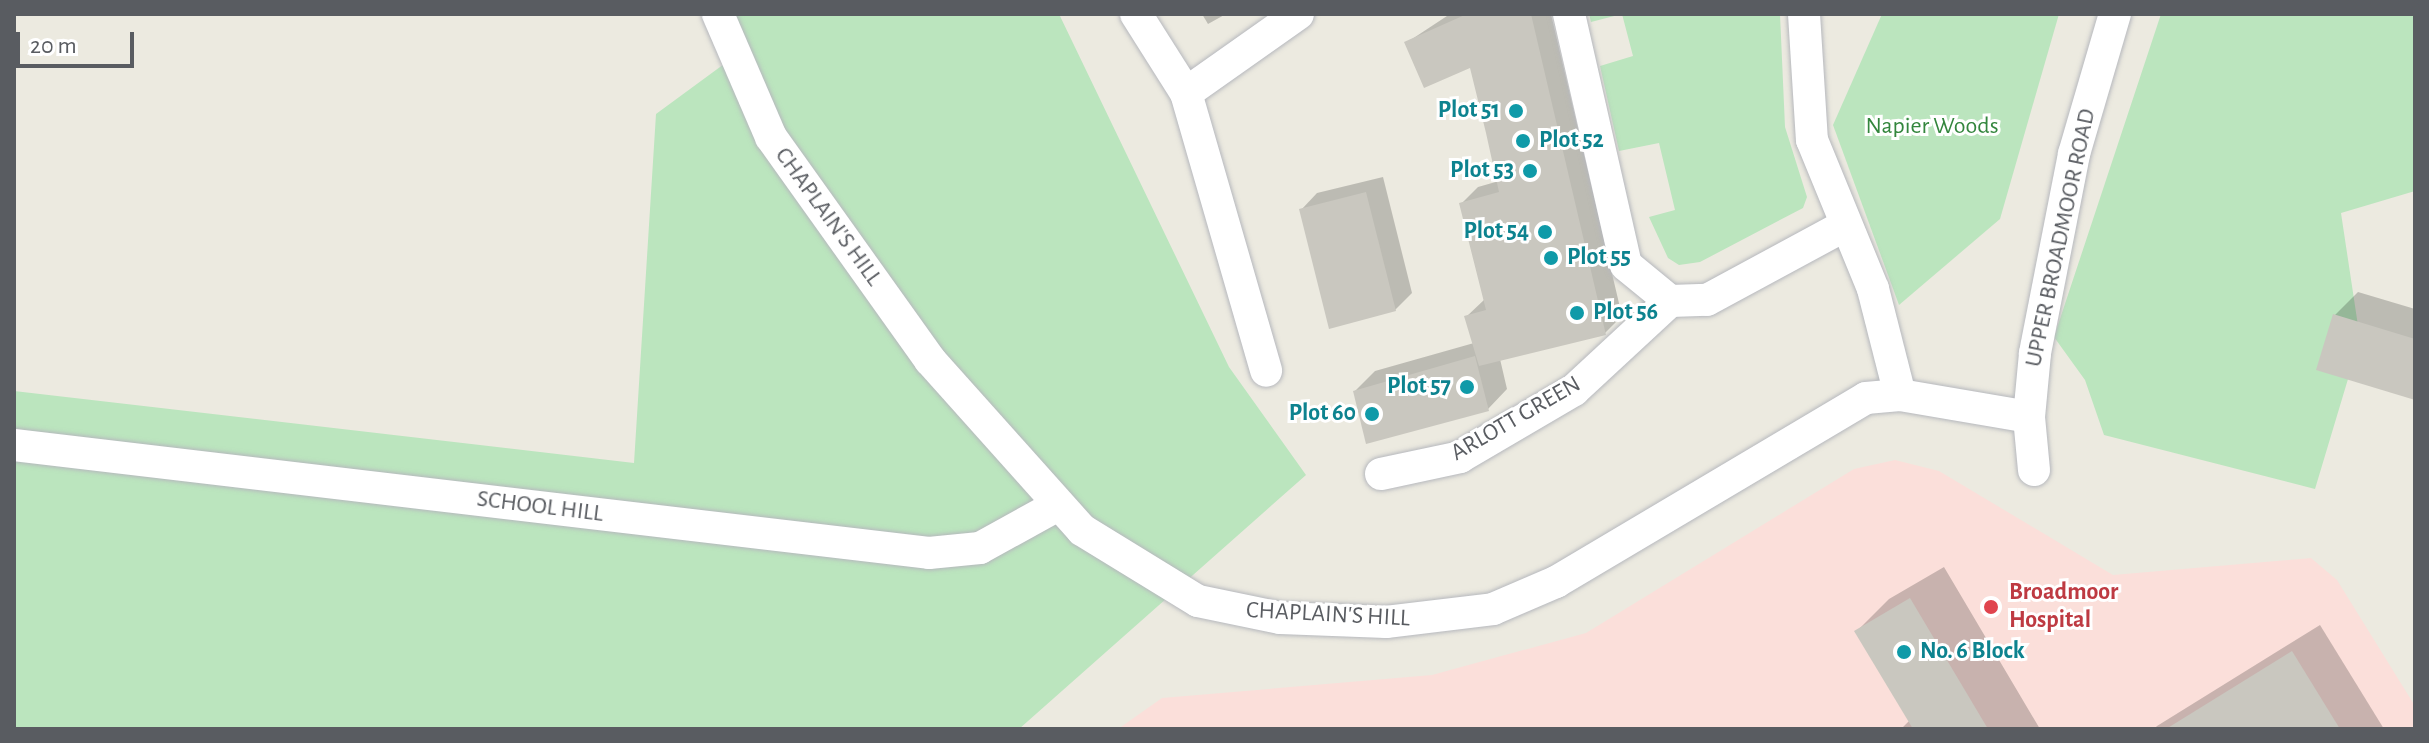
<!DOCTYPE html>
<html>
<head>
<meta charset="utf-8">
<style>
  body { margin:0 }
  #map { position:relative; width:2429px; height:743px; overflow:hidden; background:#eceae0; font-family:"Alegreya Sans",sans-serif }
  div>[style] { position:absolute }
  .medical>* { inset:0; background:#fbdfda }
  .green>* { inset:0; background:#bbe5be }
  .shadow>* { inset:0; background:#0003 }
  .building>* { inset:0; background:#c9c7bf }
  .roads { filter:drop-shadow(0 0 2px #b6b8bd) drop-shadow(0 0 2px #b6b8bd) }
  .minor>* { height:32px; margin:-16px; padding:0 16px; transform-origin:16px; border-radius:16px; background:#fff }
  .dots>* { width:22px; height:22px; translate:-50% -50%; box-sizing:border-box; border:4px solid #fff; border-radius:50% }
  span { translate:-50% -50%; white-space:nowrap; text-align:center; line-height:1.15; -webkit-text-stroke:6px #fff; paint-order:stroke }
  .culture-label { font-size:24px; color:#0d838f; font-weight:700 }
  .right { translate:-100% -50%; text-align:right }
  .left { translate:0 -50%; text-align:left }
  .park-label { font-size:24px; color:#33863d }
  .street-label { font-size:24px; color:#595c61 }
  .health-label { font-size:24px; color:#be3a42; font-weight:700 }
  .frame { position:absolute; inset:0; border:16px solid #595c61; pointer-events:none }
  .scale { position:absolute; left:16px; top:32px; width:118px; height:36px; box-sizing:border-box; border:4px solid #595c61; border-top:0; padding-left:10px; font-size:24px; line-height:28px; white-space:nowrap; color:#595c61; -webkit-text-stroke:6px #fff; paint-order:stroke }
</style>
</head>
<body>
<div id="map">
  <div class="medical">
    <i style="clip-path:polygon(1895px 460px,1939px 471px,2113px 575px,2311px 558px,2337px 580px,2415px 706px,2415px 729px,1118px 729px,1162px 698px,1432px 675px,1586px 633px,1854px 469px)"></i>
  </div>
  <div class="green">
    <i style="clip-path:polygon(718px 14px,1059px 14px,1229px 367px,1306px 475px,1019px 729px,14px 729px,14px 391px,634px 463px,656px 114px,735px 56px)"></i>
    <i style="clip-path:polygon(1589px 14px,1780px 14px,1785px 127px,1807px 197px,1803px 208px,1700px 262px,1679px 265px,1668px 258px,1649px 217px,1675px 210px,1659px 143px,1619px 151px,1600px 66px,1633px 56px,1622px 14px,1591px 22px)"></i>
    <i style="clip-path:polygon(1882px 14px,2059px 14px,2000px 219px,1899px 305px,1833px 125px)"></i>
    <i style="clip-path:polygon(2161px 14px,2415px 14px,2415px 191px,2341px 213px,2360px 339px,2315px 489px,2104px 435px,2085px 380px,2054px 337px)"></i>
  </div>
  <div class="shadow">
    <i style="clip-path:polygon(1202px 14px,1226px 14px,1208px 24px)"></i>
    <i style="clip-path:polygon(1450px 14px,1551px 14px,1622px 316px,1605px 333px,1500px 359px,1507px 389px,1488px 409px,1355px 391px,1375px 371px,1474px 343px,1466px 317px,1485px 299px,1461px 204px,1478px 187px,1499px 181px,1471px 65px,1406px 43px)"></i>
    <i style="clip-path:polygon(1383px 177px,1412px 293px,1395px 310px,1301px 210px,1317px 193px)"></i>
    <i style="clip-path:polygon(2358px 292px,2415px 309px,2415px 398px,2335px 315px)"></i>
    <i style="clip-path:polygon(1944px 567px,2040px 729px,1901px 729px,1910px 720px,1856px 632px,1889px 599px)"></i>
    <i style="clip-path:polygon(2320px 625px,2384px 729px,2154px 729px,2157px 726px)"></i>
  </div>
  <div class="building">
    <i style="clip-path:polygon(1467px 14px,1531px 14px,1606px 335px,1479px 366px,1464px 316px,1486px 310px,1459px 203px,1499px 192px,1486px 133px,1470px 68px,1424px 88px,1404px 42px)"></i>
    <i style="clip-path:polygon(1366px 192px,1396px 311px,1329px 329px,1299px 209px)"></i>
    <i style="clip-path:polygon(2333px 314px,2415px 339px,2415px 400px,2316px 370px)"></i>
    <i style="clip-path:polygon(1475px 356px,1489px 411px,1366px 444px,1353px 391px)"></i>
    <i style="clip-path:polygon(1910px 598px,1988px 729px,1913px 729px,1854px 631px)"></i>
    <i style="clip-path:polygon(2292px 651px,2340px 729px,2166px 729px)"></i>
  </div>
  <div class="roads">
    <div class="minor">
      <i style="left:718px;top:14px;width:134px;rotate:66.7deg"></i>
      <i style="left:771px;top:137px;width:274px;rotate:54.5deg"></i>
      <i style="left:930px;top:360px;width:228px;rotate:48.2deg"></i>
      <i style="left:1082px;top:530px;width:136px;rotate:31.5deg"></i>
      <i style="left:1198px;top:601px;width:84px;rotate:11.7deg"></i>
      <i style="left:1280px;top:618px;width:106px;rotate:2.2deg"></i>
      <i style="left:1386px;top:622px;width:108px;rotate:-6.9deg"></i>
      <i style="left:1493px;top:609px;width:69px;rotate:-23.2deg"></i>
      <i style="left:1556px;top:582px;width:360px;rotate:-30.7deg"></i>
      <i style="left:1866px;top:398px;width:34px;rotate:-5deg"></i>
      <i style="left:1900px;top:395px;width:131px;rotate:9.7deg"></i>
      <i style="left:1136px;top:14px;width:93px;rotate:57.7deg"></i>
      <i style="left:1186px;top:93px;width:289px;rotate:73.9deg"></i>
      <i style="left:1569px;top:14px;width:257px;rotate:77.2deg"></i>
      <i style="left:1626px;top:265px;width:57px;rotate:39.3deg"></i>
      <i style="left:1670px;top:301px;width:37px;rotate:-2deg"></i>
      <i style="left:1707px;top:300px;width:153px;rotate:-28.4deg"></i>
      <i style="left:1804px;top:14px;width:126px;rotate:86.4deg"></i>
      <i style="left:1812px;top:140px;width:161px;rotate:67.7deg"></i>
      <i style="left:1873px;top:289px;width:109px;rotate:75.7deg"></i>
      <i style="left:1186px;top:93px;width:137px;rotate:-35.2deg"></i>
      <i style="left:14px;top:445px;width:921px;rotate:6.73deg"></i>
      <i style="left:929px;top:553px;width:51px;rotate:-5.6deg"></i>
      <i style="left:980px;top:548px;width:87px;rotate:-28.9deg"></i>
      <i style="left:2034px;top:470px;width:53px;rotate:-95.4deg"></i>
      <i style="left:2029px;top:417px;width:64px;rotate:-84.6deg"></i>
      <i style="left:2035px;top:353px;width:203px;rotate:-78.9deg"></i>
      <i style="left:2074px;top:154px;width:146px;rotate:-73.7deg"></i>
      <i style="left:1381px;top:474px;width:81px;rotate:-12.1deg"></i>
      <i style="left:1460px;top:457px;width:132px;rotate:-30.4deg"></i>
      <i style="left:1574px;top:390px;width:131px;rotate:-42.8deg"></i>
    </div>
  </div>
  <div class="dots">
    <i style="left:1516px;top:111px;background:#0f9aa8"></i>
    <i style="left:1523px;top:141px;background:#0f9aa8"></i>
    <i style="left:1530px;top:171px;background:#0f9aa8"></i>
    <i style="left:1545px;top:232px;background:#0f9aa8"></i>
    <i style="left:1551px;top:258px;background:#0f9aa8"></i>
    <i style="left:1577px;top:313px;background:#0f9aa8"></i>
    <i style="left:1467px;top:387px;background:#0f9aa8"></i>
    <i style="left:1372px;top:414px;background:#0f9aa8"></i>
    <i style="left:1991px;top:607px;background:#e0444e"></i>
    <i style="left:1904px;top:652px;background:#0f9aa8"></i>
  </div>
  <div class="culture-label">
    <span class="right" style="left:1500px;top:111px">Plot 51</span>
    <span class="left" style="left:1539px;top:141px">Plot 52</span>
    <span class="right" style="left:1514px;top:171px">Plot 53</span>
    <span class="right" style="left:1529px;top:232px">Plot 54</span>
    <span class="left" style="left:1567px;top:258px">Plot 55</span>
    <span class="left" style="left:1593px;top:313px">Plot 56</span>
    <span class="right" style="left:1451px;top:387px">Plot 57</span>
    <span class="right" style="left:1356px;top:414px">Plot 60</span>
    <span class="left" style="left:1920px;top:652px">No. 6 Block</span>
  </div>
  <div class="park-label">
    <span style="left:1932px;top:127px">Napier Woods</span>
  </div>
  <div class="street-label">
    <span style="left:828px;top:217px;rotate:54deg">CHAPLAIN'S HILL</span>
    <span style="left:2061px;top:238px;rotate:-78deg">UPPER BROADMOOR ROAD</span>
    <span style="left:1516px;top:419px;rotate:-30deg">ARLOTT GREEN</span>
    <span style="left:540px;top:507px;rotate:7deg">SCHOOL HILL</span>
    <span style="left:1328px;top:615px;rotate:3deg">CHAPLAIN'S HILL</span>
  </div>
  <div class="health-label">
    <span class="left" style="left:2009px;top:607px">Broadmoor<br>Hospital</span>
  </div>
  <div class="frame"></div>
  <div class="scale">20 m</div>
</div>
</body>
</html>
